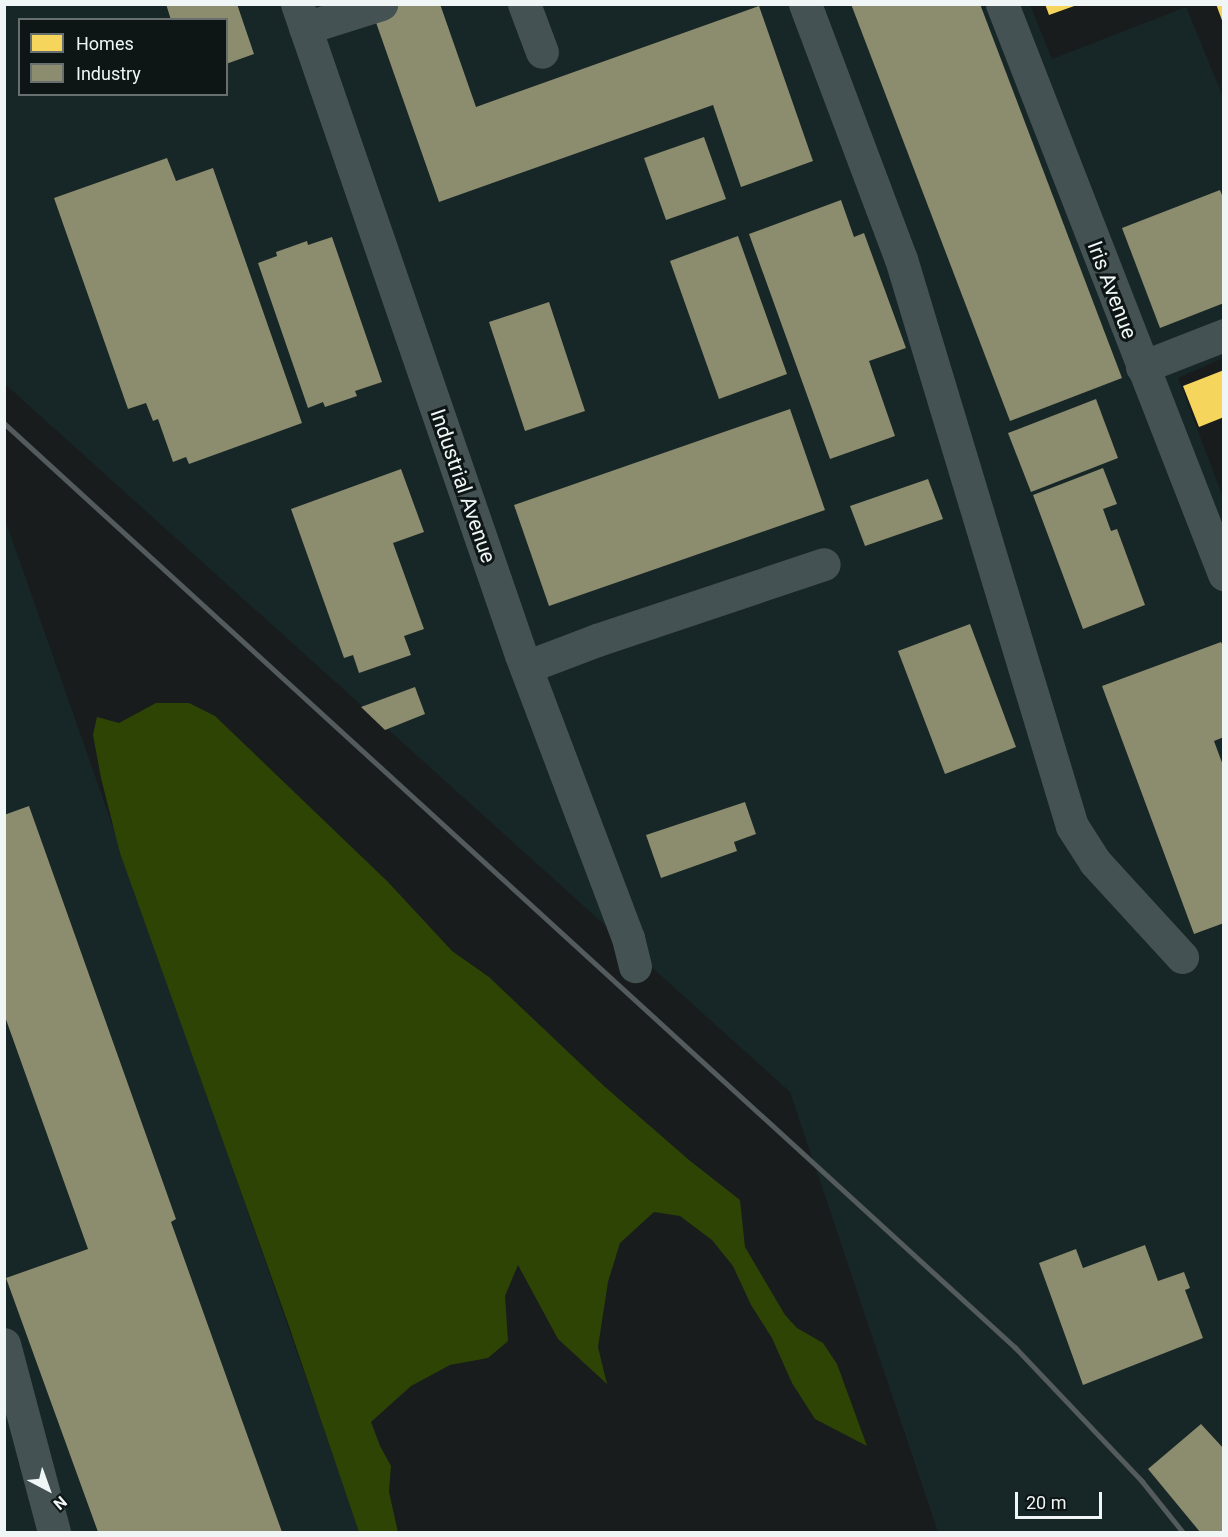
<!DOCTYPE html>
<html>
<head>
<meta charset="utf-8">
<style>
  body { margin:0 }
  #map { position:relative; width:1228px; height:1537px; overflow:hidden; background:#181c1c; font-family:Roboto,sans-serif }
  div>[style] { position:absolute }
  .built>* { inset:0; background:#172626 }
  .green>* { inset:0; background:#2e4405 }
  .homes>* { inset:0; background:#f6d55c }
  .industry>* { inset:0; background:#8c8c6e }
  .minor>* { height:33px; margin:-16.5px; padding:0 16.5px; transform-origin:16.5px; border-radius:16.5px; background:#455254 }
  .rail>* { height:4.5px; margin:-2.25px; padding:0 2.25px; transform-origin:2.25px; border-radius:2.25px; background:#545b5d }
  span { translate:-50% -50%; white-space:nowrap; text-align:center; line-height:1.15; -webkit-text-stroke:6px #0d1515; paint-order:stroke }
  .street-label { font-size:21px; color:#f0f5f5 }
  .frame { position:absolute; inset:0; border:6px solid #f0f5f5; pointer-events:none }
  .legend { position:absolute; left:18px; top:18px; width:210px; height:78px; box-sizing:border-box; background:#0d1515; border:2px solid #686f6f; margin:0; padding:8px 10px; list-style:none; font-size:18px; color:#f0f5f5 }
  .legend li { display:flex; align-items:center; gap:12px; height:30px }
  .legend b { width:30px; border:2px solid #686f6f }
  .north { position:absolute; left:18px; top:1459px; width:60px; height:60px; -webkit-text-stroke:4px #0d1515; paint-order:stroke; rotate:139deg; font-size:16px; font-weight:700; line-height:24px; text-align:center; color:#f0f5f5 }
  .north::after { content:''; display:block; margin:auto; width:21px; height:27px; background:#f0f5f5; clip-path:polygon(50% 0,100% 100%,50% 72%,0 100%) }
  .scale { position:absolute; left:1015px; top:1492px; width:87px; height:27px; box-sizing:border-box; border:3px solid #f0f5f5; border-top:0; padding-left:8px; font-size:18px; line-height:21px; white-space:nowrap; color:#f0f5f5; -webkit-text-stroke:4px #0d1515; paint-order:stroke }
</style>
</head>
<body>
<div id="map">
  <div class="built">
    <i style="clip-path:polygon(evenodd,5px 5px,1030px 5px,1052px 59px,1186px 7px,1224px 99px,1223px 358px,1178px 378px,1224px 500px,1223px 1532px,938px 1532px,790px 1092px,5px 384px,5px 5px,20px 20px,226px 20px,226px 94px,20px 94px,20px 20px)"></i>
    <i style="clip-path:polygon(5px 519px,360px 1532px,5px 1532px)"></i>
  </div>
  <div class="green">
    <i style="clip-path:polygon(156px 703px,189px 703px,215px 716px,388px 882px,452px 951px,489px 977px,604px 1086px,689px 1160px,740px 1200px,745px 1247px,785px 1315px,797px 1328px,823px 1343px,837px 1364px,867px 1446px,815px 1419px,792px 1383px,772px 1338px,751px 1305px,733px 1266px,712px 1240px,680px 1216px,654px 1212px,620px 1243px,608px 1282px,598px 1347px,607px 1384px,558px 1339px,518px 1265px,505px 1296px,508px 1341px,488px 1358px,450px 1365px,411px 1386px,371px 1422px,380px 1446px,391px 1466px,389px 1492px,398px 1532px,359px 1532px,289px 1326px,120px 853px,101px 778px,93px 735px,97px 717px,119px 723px)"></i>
  </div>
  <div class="homes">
    <i style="clip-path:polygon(1045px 4px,1077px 4px,1077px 5px,1049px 15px)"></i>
    <i style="clip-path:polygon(1216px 4px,1224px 4px,1224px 23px,1223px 23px)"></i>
    <i style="clip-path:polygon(1224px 370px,1224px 417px,1199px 427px,1183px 386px)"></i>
  </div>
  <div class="industry">
    <i style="clip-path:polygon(166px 4px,237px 4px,254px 54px,226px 64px,226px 20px,171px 20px)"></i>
    <i style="clip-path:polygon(399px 4px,440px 4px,476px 107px,759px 6px,813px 161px,741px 187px,713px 105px,439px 202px,372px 11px)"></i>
    <i style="clip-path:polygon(851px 4px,980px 4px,1122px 378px,1010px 421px)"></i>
    <i style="clip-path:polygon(704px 137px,726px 199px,666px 220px,644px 158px)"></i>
    <i style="clip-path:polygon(167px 158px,176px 181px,213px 168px,302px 423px,189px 464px,186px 457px,173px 462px,158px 419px,153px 421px,146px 403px,128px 409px,54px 198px)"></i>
    <i style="clip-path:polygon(1220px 190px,1224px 200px,1224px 303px,1160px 328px,1122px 228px)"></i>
    <i style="clip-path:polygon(841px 200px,854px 237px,864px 233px,906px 348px,869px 361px,895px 436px,830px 459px,749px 234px)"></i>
    <i style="clip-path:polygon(738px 236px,787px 374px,719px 399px,670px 261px)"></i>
    <i style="clip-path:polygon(332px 237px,382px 382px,355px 391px,357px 396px,325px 407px,323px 402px,308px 408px,258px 263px,277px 256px,276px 252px,307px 241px,308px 245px)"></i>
    <i style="clip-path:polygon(549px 302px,585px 411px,525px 431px,489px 322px)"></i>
    <i style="clip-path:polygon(1096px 399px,1118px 458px,1031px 492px,1008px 433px)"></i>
    <i style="clip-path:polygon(790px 409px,825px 510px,549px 606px,514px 505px)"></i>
    <i style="clip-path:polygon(1103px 468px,1117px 504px,1103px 509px,1111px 531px,1117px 529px,1145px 605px,1083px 629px,1033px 495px)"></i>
    <i style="clip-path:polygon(401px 469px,424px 532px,393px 543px,424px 629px,404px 636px,411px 655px,359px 673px,353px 655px,344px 658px,291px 509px)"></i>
    <i style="clip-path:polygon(928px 479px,943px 519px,865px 546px,850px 506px)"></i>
    <i style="clip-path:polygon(970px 624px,1016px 747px,945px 774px,898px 651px)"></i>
    <i style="clip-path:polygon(1221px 642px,1224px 648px,1224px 737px,1214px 741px,1224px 768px,1224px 923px,1194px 934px,1102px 686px)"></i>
    <i style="clip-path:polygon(415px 687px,425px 714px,385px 730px,361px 707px)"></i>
    <i style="clip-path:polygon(745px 802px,756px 834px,734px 842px,737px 851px,661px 878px,646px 835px)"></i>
    <i style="clip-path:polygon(29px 806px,176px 1219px,171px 1222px,282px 1532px,98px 1532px,6px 1278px,88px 1249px,4px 1014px,4px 815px)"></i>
    <i style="clip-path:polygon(1145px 1245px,1158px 1281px,1184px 1272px,1190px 1288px,1185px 1290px,1203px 1338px,1083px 1385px,1039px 1263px,1076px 1249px,1083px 1268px)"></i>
    <i style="clip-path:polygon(1201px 1424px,1224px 1449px,1224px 1532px,1200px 1532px,1148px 1469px)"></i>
  </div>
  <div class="minor">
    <i style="left:297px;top:4px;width:688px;rotate:71.01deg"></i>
    <i style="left:521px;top:655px;width:303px;rotate:69.3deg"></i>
    <i style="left:628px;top:938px;width:29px;rotate:76deg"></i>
    <i style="left:524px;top:4px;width:51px;rotate:69.4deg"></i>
    <i style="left:805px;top:4px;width:272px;rotate:69.4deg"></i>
    <i style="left:901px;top:259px;width:592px;rotate:73.22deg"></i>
    <i style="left:1072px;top:826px;width:43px;rotate:57.4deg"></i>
    <i style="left:1095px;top:862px;width:129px;rotate:47.5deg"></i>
    <i style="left:1002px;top:4px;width:612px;rotate:68.72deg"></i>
    <i style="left:305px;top:28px;width:80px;rotate:-17.5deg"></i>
    <i style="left:1142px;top:367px;width:88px;rotate:-21.3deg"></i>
    <i style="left:526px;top:667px;width:76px;rotate:-20.8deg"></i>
    <i style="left:597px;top:640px;width:239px;rotate:-18.5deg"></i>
    <i style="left:4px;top:1344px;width:195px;rotate:75.1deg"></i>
  </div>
  <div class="rail">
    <i style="left:4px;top:423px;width:1370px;rotate:42.43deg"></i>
    <i style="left:1015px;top:1347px;width:185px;rotate:46.5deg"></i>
    <i style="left:1142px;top:1481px;width:65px;rotate:51.2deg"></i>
  </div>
  <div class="street-label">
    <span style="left:1112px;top:290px;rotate:69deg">Iris Avenue</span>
    <span style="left:463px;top:486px;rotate:71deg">Industrial Avenue</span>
  </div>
  <div class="frame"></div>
  <ul class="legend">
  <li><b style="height:16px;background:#f6d55c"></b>Homes</li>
  <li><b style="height:16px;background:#8c8c6e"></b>Industry</li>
  </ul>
  <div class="north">N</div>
  <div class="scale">20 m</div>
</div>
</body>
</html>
